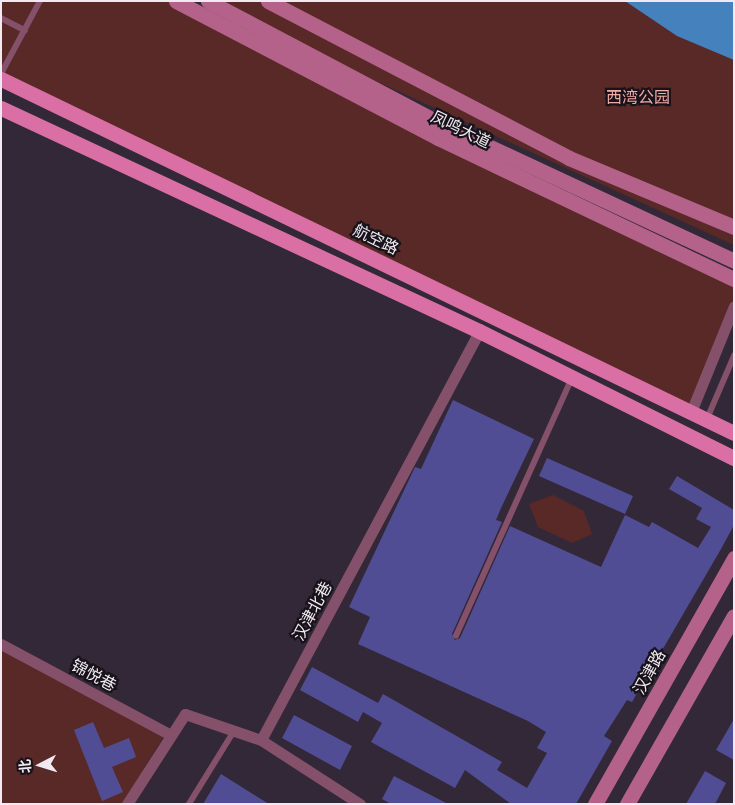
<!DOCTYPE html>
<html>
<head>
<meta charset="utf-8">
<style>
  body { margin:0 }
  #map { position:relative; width:735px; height:805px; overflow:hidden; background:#332837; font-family:Inter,"Noto Sans SC",sans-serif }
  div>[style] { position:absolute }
  .green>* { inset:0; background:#592927 }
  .water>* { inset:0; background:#4481bd }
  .building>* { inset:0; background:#514d94 }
  .lane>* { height:5.5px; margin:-2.75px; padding:0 2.75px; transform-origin:2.75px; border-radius:2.75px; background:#855069 }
  .street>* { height:11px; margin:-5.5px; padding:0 5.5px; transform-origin:5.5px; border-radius:5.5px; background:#855069 }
  .secondary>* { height:15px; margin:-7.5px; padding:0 7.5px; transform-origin:7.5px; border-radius:7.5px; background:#b5628a }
  .primary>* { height:15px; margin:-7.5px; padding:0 7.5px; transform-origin:7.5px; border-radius:7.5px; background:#d96fa4 }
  span { translate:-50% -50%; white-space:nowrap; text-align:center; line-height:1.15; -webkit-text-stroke:4.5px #18131a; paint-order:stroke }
  .park-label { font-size:16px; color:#f1a9a4 }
  .street-label { font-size:16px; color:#f1eaf3 }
  .frame { position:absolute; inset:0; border:2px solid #f1eaf3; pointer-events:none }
  .north { position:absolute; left:15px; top:740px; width:50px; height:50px; -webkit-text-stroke:4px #18131a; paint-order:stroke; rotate:265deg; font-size:14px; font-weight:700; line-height:20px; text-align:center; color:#f1eaf3 }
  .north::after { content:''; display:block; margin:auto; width:18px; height:22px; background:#f1eaf3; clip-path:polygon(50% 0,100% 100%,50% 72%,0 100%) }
</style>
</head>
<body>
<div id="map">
  <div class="green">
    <i style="clip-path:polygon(1px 1px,176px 1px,734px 279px,734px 306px,691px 412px,1px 80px)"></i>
    <i style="clip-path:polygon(201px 1px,734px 1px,734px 245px)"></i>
    <i style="clip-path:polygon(553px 495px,584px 511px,592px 534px,572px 543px,538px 527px,529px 504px)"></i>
    <i style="clip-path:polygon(1px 647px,164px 736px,122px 804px,1px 804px)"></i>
  </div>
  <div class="water">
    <i style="clip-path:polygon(625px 1px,734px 1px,734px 60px,677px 36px)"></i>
  </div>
  <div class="building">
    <i style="clip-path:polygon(453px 400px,534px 439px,501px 508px,496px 520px,502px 522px,452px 634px,455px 640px,460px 638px,510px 526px,601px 567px,625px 515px,649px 527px,652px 522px,698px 548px,711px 527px,696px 519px,702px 508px,669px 489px,677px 476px,734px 510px,734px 525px,721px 549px,632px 702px,627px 700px,604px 736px,612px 741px,576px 804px,511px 804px,465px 770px,455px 788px,371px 742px,382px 723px,363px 712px,358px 722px,300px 690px,312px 667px,378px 703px,383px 694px,502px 762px,497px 770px,527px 788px,547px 753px,537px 748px,546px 732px,528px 721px,358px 644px,370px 617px,349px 607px,415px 467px,421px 469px)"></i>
    <i style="clip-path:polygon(547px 458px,633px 496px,625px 514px,539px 476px)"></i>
    <i style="clip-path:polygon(294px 715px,352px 746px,340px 770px,282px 738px)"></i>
    <i style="clip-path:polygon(734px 719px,734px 760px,716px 750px)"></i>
    <i style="clip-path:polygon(93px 722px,104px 748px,129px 738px,136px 757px,112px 767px,123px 792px,102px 801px,74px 730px)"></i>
    <i style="clip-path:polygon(705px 771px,726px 783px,715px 804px,686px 804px)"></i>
    <i style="clip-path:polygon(221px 774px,269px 804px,203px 804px)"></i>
    <i style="clip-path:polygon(394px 776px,448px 804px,391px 804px,382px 799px)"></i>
  </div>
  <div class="lane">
    <i style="left:1px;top:18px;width:27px;rotate:27deg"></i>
    <i style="left:1px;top:74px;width:83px;rotate:-61.9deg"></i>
    <i style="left:707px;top:419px;width:69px;rotate:-66.8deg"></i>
    <i style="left:456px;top:636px;width:283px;rotate:-65.8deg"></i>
    <i style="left:189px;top:804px;width:86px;rotate:-58.3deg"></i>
  </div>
  <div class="street">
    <i style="left:691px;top:412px;width:114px;rotate:-67.9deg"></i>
    <i style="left:1px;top:644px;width:193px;rotate:28.2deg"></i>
    <i style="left:261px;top:740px;width:118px;rotate:32.9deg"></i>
    <i style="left:127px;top:804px;width:107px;rotate:-57.2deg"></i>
    <i style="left:185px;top:714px;width:80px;rotate:18.9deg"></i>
    <i style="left:261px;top:740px;width:463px;rotate:-61.9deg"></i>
  </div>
  <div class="secondary">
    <i style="left:176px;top:1px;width:296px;rotate:27.6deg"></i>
    <i style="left:438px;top:138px;width:328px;rotate:25.5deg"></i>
    <i style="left:208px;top:1px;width:266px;rotate:27.8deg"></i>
    <i style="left:443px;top:125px;width:321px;rotate:25deg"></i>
    <i style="left:268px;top:1px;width:339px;rotate:27.5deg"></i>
    <i style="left:569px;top:158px;width:179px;rotate:22.7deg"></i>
    <i style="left:595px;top:804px;width:283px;rotate:-60.5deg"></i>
    <i style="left:627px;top:804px;width:216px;rotate:-60.4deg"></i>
  </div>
  <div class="primary">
    <i style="left:1px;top:79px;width:814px;rotate:25.78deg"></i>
    <i style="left:1px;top:108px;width:527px;rotate:25.01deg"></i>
    <i style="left:479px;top:331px;width:285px;rotate:26.5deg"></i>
  </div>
  <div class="park-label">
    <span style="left:638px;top:97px">西湾公园</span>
  </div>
  <div class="street-label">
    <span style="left:461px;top:129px;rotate:26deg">凤鸣大道</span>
    <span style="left:376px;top:239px;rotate:26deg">航空路</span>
    <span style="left:312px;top:611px;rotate:-62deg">汉津北巷</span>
    <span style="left:649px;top:672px;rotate:-61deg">汉津路</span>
    <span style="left:94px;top:675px;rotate:28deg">锦悦巷</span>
  </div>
  <div class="frame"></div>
  <div class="north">北</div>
</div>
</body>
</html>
